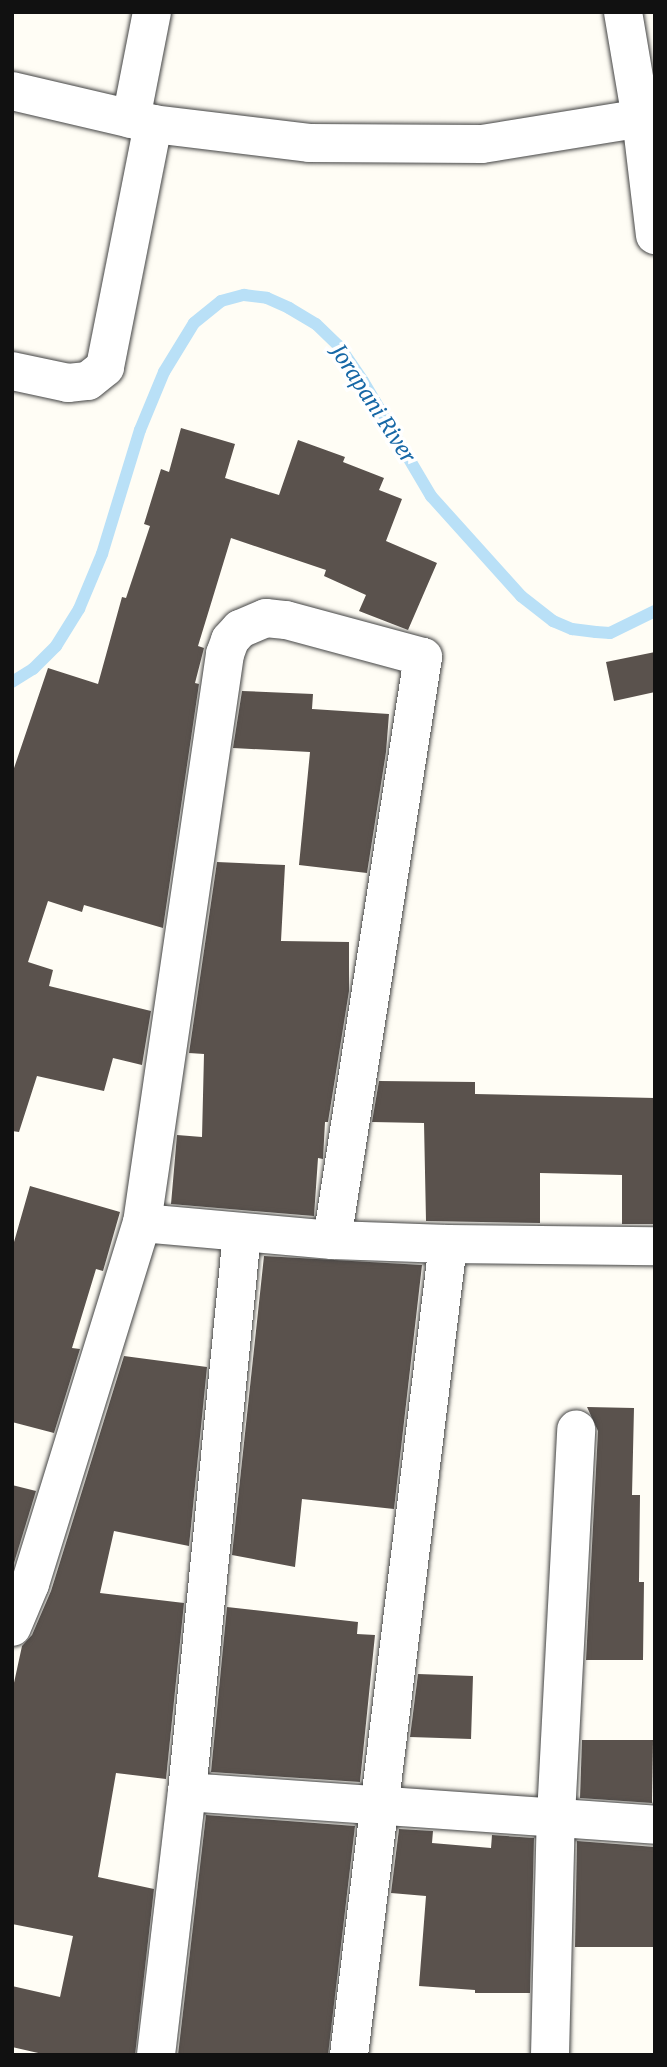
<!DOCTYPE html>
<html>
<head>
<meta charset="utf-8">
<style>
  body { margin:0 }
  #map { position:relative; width:667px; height:2067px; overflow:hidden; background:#fffdf5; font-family:Merriweather,serif }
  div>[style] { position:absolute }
  .stream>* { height:12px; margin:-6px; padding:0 6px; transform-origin:6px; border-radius:6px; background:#b9e0f7 }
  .building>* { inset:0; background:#5a524d }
  .roads { filter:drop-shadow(0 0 2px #444) drop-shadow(0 0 2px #444) }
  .minor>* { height:38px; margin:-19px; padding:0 19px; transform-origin:19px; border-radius:19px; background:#fff }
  span { translate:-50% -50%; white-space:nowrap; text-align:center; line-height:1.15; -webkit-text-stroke:7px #fff; paint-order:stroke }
  .water-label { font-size:21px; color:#1768a6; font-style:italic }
  .frame { position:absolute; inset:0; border:14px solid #111; pointer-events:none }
</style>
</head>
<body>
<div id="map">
  <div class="stream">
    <i style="left:12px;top:682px;width:25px;rotate:-32deg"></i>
    <i style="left:33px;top:669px;width:33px;rotate:-45deg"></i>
    <i style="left:56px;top:646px;width:44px;rotate:-58.1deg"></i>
    <i style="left:79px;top:609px;width:60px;rotate:-67.3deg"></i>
    <i style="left:102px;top:554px;width:130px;rotate:-73deg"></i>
    <i style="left:140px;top:430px;width:63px;rotate:-67.5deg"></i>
    <i style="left:164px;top:372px;width:57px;rotate:-58.5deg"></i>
    <i style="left:194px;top:323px;width:35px;rotate:-39deg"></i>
    <i style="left:221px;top:301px;width:24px;rotate:-15deg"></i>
    <i style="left:244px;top:295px;width:23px;rotate:7deg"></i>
    <i style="left:267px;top:298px;width:24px;rotate:24deg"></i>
    <i style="left:289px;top:308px;width:31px;rotate:31deg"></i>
    <i style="left:316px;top:324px;width:32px;rotate:44deg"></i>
    <i style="left:339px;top:346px;width:42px;rotate:55.6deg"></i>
    <i style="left:363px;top:381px;width:134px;rotate:59.4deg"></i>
    <i style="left:431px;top:496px;width:135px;rotate:48deg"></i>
    <i style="left:521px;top:596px;width:41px;rotate:38deg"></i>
    <i style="left:553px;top:621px;width:21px;rotate:23deg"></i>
    <i style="left:572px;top:629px;width:24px;rotate:7deg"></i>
    <i style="left:596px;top:632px;width:14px;rotate:4deg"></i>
    <i style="left:610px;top:633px;width:50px;rotate:-26.1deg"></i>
  </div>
  <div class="building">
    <i style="clip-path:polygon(181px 428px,235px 444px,225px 478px,279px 495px,298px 440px,345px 457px,343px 462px,384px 478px,379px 490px,402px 499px,386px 541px,437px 563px,408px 630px,359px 611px,366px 595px,324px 576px,326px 570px,231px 538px,198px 646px,204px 648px,195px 683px,199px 684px,163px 928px,84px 905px,82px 912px,48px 901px,28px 962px,53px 970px,49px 986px,151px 1011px,142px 1065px,113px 1058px,104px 1091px,37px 1076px,19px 1132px,12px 1131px,12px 774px,48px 668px,98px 684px,122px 597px,126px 598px,150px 526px,144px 524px,161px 469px,169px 472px)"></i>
    <i style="clip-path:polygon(655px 652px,655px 692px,614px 701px,606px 662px)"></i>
    <i style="clip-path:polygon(242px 691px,313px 694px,312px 709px,389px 714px,386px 752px,367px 873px,299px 865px,310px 752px,233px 748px)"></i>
    <i style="clip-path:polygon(217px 862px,285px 865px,281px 941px,349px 942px,349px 991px,328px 1122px,325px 1122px,323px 1159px,318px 1158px,314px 1216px,171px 1204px,177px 1135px,202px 1137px,204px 1054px,189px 1053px)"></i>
    <i style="clip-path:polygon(379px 1081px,475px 1082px,475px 1094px,655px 1098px,655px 1224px,622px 1224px,622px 1175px,540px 1173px,540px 1223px,426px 1221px,424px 1123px,372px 1122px)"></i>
    <i style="clip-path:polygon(30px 1186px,120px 1212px,103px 1271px,96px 1269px,72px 1348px,80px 1349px,54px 1433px,12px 1422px,12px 1249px)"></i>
    <i style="clip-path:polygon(264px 1256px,422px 1265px,394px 1509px,302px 1499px,295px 1567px,232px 1555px)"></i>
    <i style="clip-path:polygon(124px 1356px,207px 1367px,189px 1546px,114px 1531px,100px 1593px,184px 1603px,166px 1779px,116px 1773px,98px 1877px,154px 1889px,135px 2055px,47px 2055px,12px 2047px,12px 1986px,60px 1997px,73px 1936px,12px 1924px,12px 1692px,22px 1646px,32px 1635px,51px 1591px)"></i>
    <i style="clip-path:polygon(587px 1407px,634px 1408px,632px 1495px,640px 1495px,639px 1582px,644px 1582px,643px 1660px,586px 1660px,598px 1431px)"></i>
    <i style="clip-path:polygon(12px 1485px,36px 1491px,14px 1563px,12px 1562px)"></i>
    <i style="clip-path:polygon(227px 1607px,358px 1622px,357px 1634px,375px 1635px,360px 1782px,211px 1772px)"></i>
    <i style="clip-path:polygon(418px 1674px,473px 1676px,471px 1739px,410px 1737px)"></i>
    <i style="clip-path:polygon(582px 1740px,653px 1740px,652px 1803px,580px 1798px)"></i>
    <i style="clip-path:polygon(206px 1815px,355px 1826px,328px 2055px,178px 2055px)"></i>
    <i style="clip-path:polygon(399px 1829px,433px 1831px,432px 1843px,491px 1848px,492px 1835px,534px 1838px,530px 1993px,475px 1993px,475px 1990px,419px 1986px,426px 1896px,391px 1893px)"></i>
    <i style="clip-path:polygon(577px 1841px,655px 1847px,655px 1947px,575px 1947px)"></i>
  </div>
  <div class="roads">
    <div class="minor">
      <i style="left:623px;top:12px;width:108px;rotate:80.4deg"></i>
      <i style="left:641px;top:118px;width:118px;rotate:83.2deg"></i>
      <i style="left:12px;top:91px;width:145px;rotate:13.2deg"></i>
      <i style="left:153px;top:124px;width:157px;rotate:6.9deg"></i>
      <i style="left:309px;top:143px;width:173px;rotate:0.3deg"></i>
      <i style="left:482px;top:144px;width:175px;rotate:-9.2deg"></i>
      <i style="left:131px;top:119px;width:109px;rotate:-78.9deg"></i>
      <i style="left:12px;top:371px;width:57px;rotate:12.1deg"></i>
      <i style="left:68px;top:383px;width:20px;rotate:-6deg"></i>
      <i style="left:88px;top:381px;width:22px;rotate:-39deg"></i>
      <i style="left:105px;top:367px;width:248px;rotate:-78.8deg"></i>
      <i style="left:142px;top:1223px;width:191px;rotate:5.1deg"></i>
      <i style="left:332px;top:1240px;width:116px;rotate:2deg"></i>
      <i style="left:448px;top:1244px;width:207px;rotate:0.6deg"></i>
      <i style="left:12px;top:1627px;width:47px;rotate:-67.3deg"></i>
      <i style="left:30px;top:1584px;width:378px;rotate:-72.8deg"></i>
      <i style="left:142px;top:1223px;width:575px;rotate:-81.7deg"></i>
      <i style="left:225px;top:654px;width:15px;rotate:-70deg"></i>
      <i style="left:230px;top:640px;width:15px;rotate:-48deg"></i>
      <i style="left:240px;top:629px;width:28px;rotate:-23deg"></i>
      <i style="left:266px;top:618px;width:20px;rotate:6deg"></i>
      <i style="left:286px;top:620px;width:142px;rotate:15.1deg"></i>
      <i style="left:423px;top:657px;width:590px;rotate:98.87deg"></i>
      <i style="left:187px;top:1792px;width:469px;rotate:4deg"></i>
      <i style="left:156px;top:2055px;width:265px;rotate:-83.3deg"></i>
      <i style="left:187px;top:1792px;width:562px;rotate:-84.38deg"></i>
      <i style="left:349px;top:2055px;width:817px;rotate:-83.04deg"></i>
      <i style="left:550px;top:2055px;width:239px;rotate:-88.6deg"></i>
      <i style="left:556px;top:1816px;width:387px;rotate:-87deg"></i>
    </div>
  </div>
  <div class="water-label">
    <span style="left:373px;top:404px;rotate:57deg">Jorapani River</span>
  </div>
  <div class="frame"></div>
</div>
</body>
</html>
